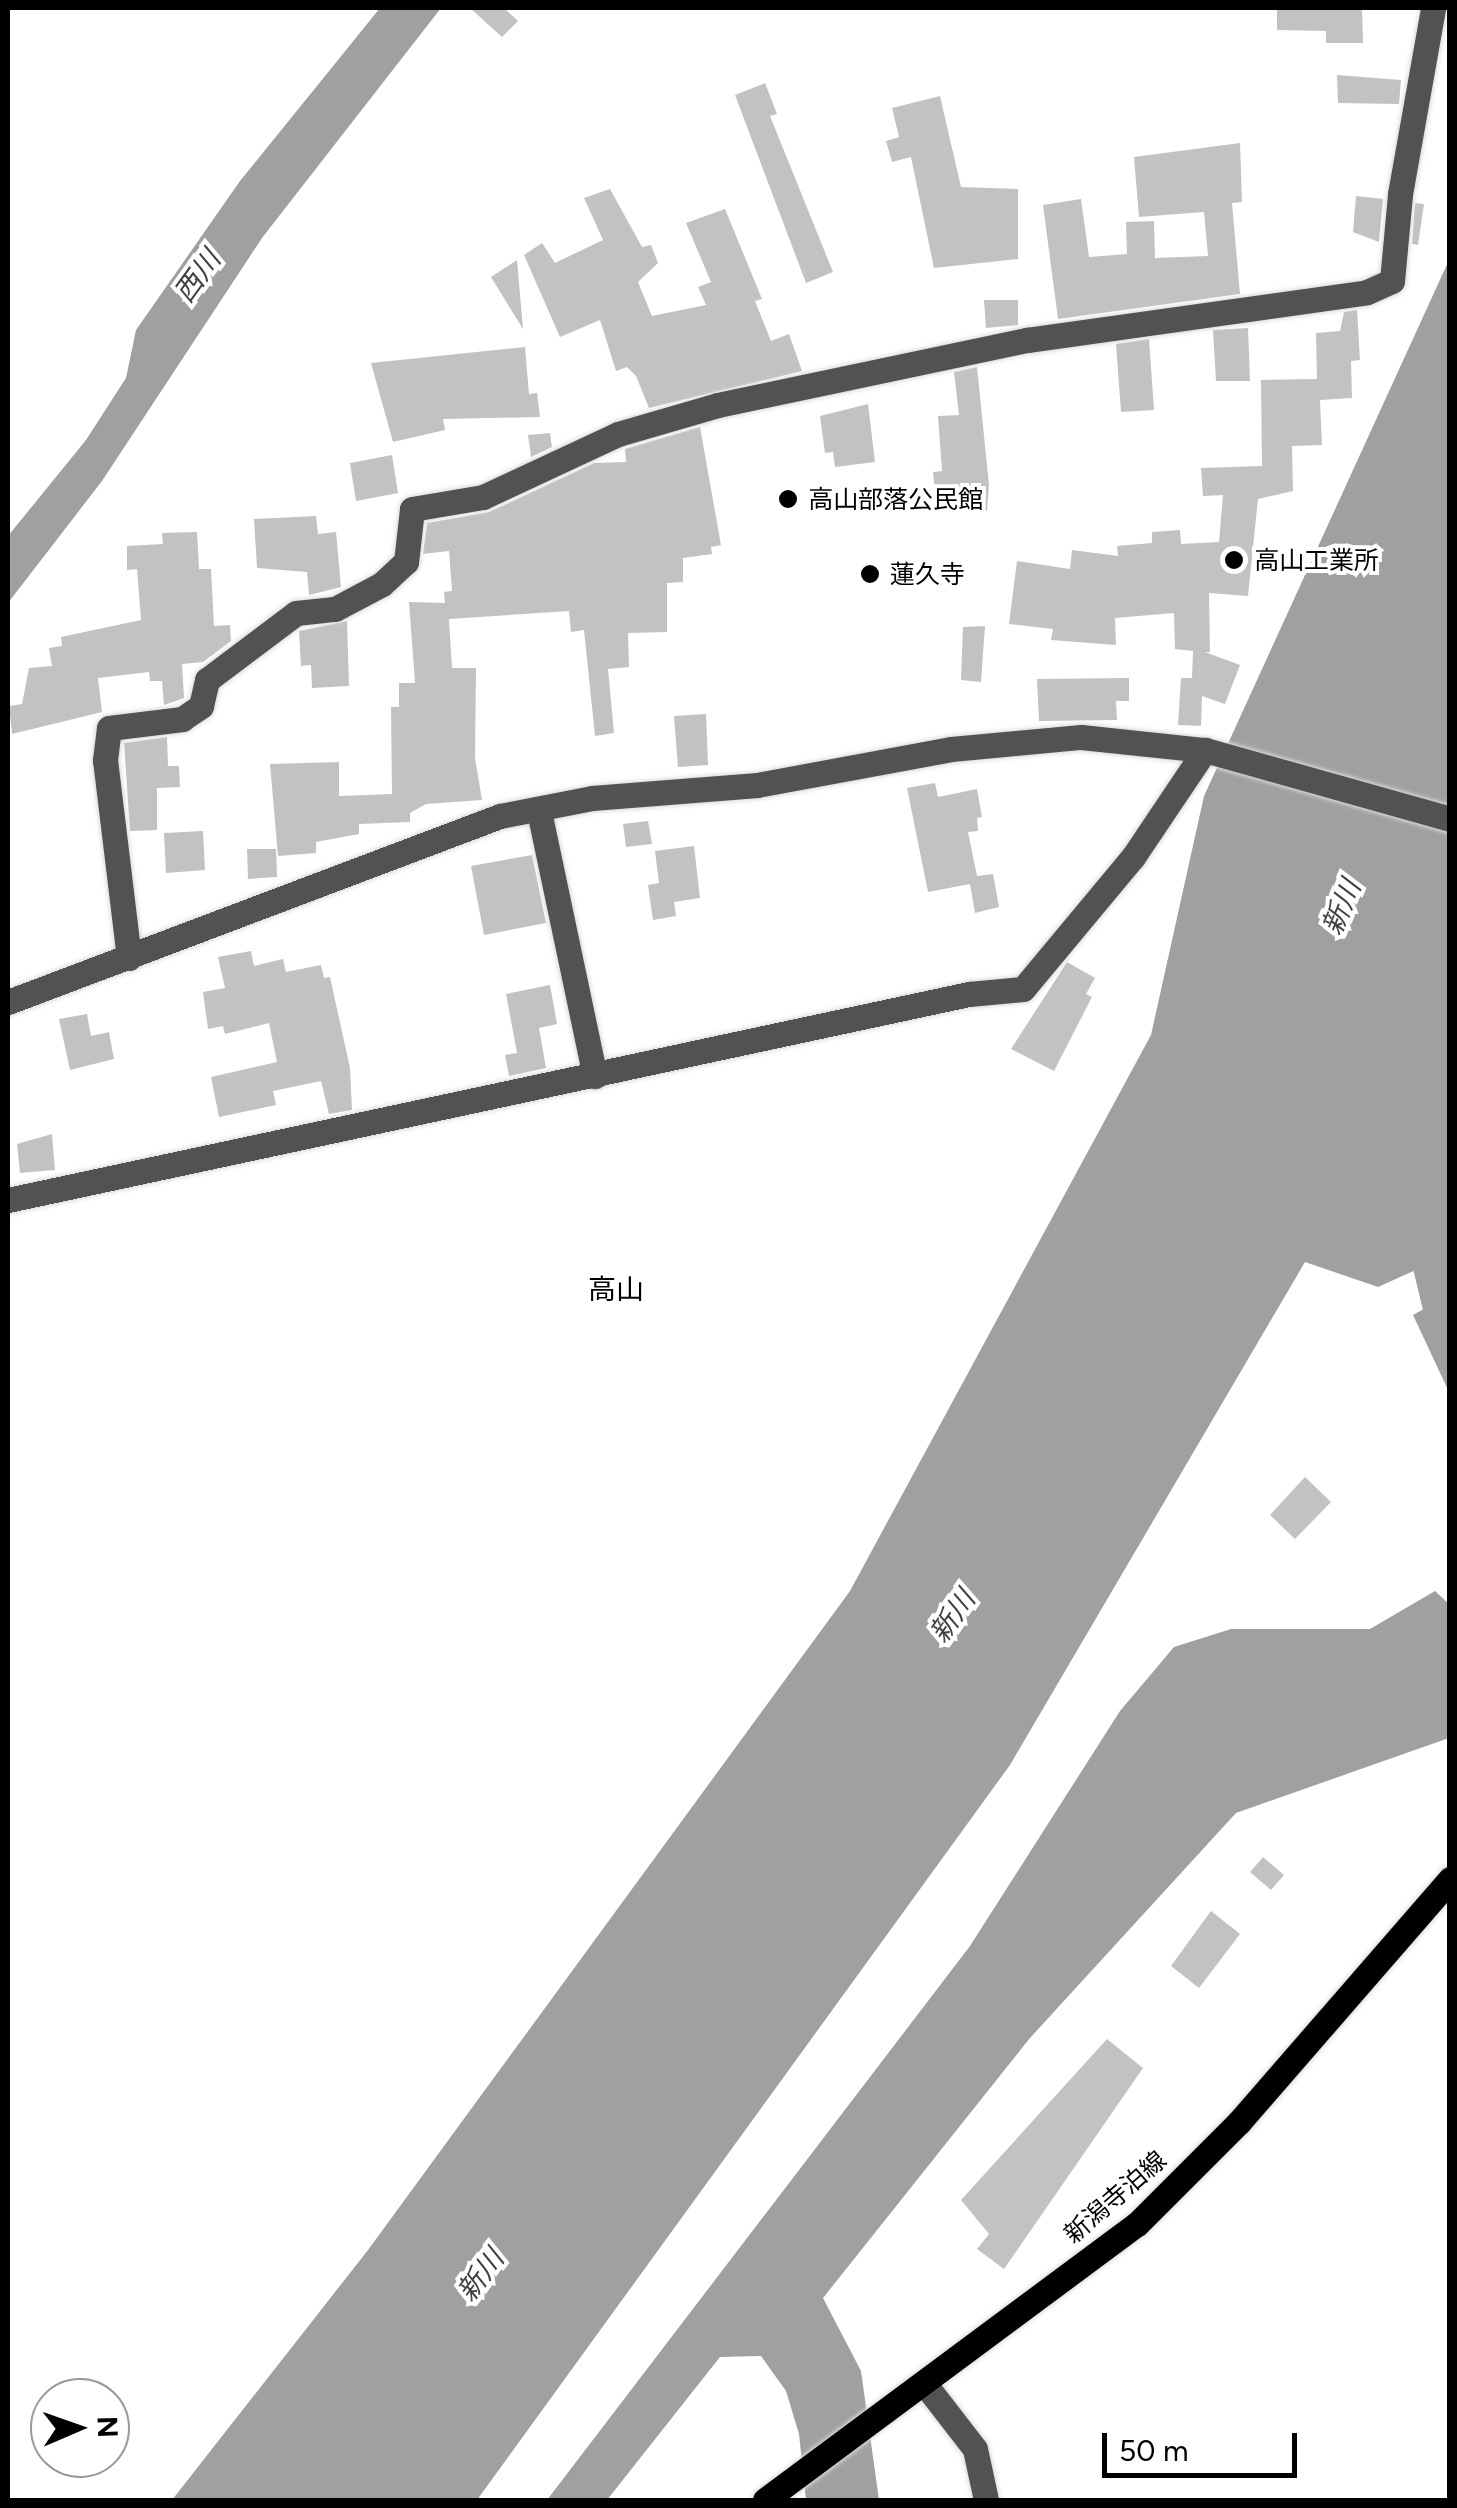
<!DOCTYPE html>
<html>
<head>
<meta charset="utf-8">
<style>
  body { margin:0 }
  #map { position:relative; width:1457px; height:2508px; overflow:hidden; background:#fff; font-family:Figtree,"Noto Sans JP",sans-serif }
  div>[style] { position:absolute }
  .water>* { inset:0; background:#a0a0a0 }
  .river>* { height:48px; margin:-24px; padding:0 24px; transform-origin:24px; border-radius:24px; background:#a0a0a0 }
  .building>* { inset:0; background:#c2c2c2 }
  .roads { filter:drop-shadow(0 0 2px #dbdbdb) drop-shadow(0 0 2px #dbdbdb) }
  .minor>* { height:25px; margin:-12.5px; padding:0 12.5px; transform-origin:12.5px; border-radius:12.5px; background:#525252 }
  .major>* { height:25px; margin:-12.5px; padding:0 12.5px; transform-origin:12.5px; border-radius:12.5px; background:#000 }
  .dots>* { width:28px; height:28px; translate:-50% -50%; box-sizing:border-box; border:5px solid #fff; border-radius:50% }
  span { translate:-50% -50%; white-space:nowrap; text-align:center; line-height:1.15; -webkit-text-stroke:8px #fff; paint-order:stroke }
  .poi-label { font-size:25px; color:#000 }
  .left { translate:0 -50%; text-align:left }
  .street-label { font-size:25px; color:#000 }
  .water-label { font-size:28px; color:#414141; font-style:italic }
  .neighbourhood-label { font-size:28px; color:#000 }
  .frame { position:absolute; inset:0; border:10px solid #000; pointer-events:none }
  .north { position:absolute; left:30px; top:2378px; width:100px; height:100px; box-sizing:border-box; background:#fff; border:2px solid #999; border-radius:50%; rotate:88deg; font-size:28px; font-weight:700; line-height:40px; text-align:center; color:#000 }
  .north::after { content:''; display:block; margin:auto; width:35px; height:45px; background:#000; clip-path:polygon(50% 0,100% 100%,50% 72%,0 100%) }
  .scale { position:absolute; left:1102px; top:2433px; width:195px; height:45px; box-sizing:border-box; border:5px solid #000; border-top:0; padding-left:12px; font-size:30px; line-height:35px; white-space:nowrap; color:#000; -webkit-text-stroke:8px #fff; paint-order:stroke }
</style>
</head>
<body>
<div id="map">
  <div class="water">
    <i style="clip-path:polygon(380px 8px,441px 8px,262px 238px,102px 481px,8px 603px,8px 536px,86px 440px,126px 378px,136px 330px,240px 181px)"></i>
    <i style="clip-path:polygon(1449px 260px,1449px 1255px,1378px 1287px,1305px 1262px,1010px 1765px,477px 2500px,172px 2500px,368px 2250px,850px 1591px,1151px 1035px,1204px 796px)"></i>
    <i style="clip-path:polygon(1449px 1295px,1449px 1392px,1413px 1315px)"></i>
    <i style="clip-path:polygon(1435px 1591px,1449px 1604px,1449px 1738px,1236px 1813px,1030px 2038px,823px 2298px,861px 2371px,879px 2500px,806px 2500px,799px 2434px,786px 2391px,761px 2356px,720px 2357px,607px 2500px,547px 2500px,970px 1946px,1120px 1711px,1174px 1647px,1231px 1629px,1370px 1629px)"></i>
  </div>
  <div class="river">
    <i style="left:1421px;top:1199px;width:124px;rotate:76.5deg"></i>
  </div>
  <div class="building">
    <i style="clip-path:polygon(470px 8px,504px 8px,518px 21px,502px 37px)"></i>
    <i style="clip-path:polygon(1277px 8px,1362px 8px,1363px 43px,1326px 43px,1326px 31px,1277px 30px)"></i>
    <i style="clip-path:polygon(1337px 75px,1401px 80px,1399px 104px,1338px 103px)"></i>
    <i style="clip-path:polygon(765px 83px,777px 114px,770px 116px,833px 272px,806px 283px,735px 95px)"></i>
    <i style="clip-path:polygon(940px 96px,961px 187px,1018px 189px,1018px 259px,934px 268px,911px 157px,892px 162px,886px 141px,899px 137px,892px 108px)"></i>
    <i style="clip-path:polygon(1240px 143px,1242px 202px,1232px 203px,1240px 294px,1058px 319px,1043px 205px,1081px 199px,1089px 257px,1127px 254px,1126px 222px,1154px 221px,1155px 258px,1208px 256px,1204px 212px,1139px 217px,1134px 157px)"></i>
    <i style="clip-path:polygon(610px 189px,642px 247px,651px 245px,658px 263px,638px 282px,652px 316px,706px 305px,698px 287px,711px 282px,686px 223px,725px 209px,762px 299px,755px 301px,771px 341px,789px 334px,802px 371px,649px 408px,636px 376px,627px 367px,616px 371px,600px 320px,560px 337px,524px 255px,542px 243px,555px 263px,603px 240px,584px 198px)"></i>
    <i style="clip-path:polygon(1356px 196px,1383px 199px,1379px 242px,1353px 232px)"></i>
    <i style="clip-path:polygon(1415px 203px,1424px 204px,1418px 245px,1412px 244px)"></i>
    <i style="clip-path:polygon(517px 260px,523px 329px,491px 277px)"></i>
    <i style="clip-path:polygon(984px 300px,1018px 300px,1018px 325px,986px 328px)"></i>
    <i style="clip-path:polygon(1357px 310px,1360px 360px,1351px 361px,1352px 398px,1320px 400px,1322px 445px,1292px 446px,1293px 491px,1258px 499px,1248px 596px,1209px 593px,1210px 652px,1205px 652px,1240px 665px,1225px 704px,1202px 696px,1201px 726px,1178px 725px,1181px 678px,1192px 678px,1193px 651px,1175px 649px,1174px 613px,1115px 618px,1116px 645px,1051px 640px,1053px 629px,1009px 624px,1017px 561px,1070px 569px,1072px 550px,1118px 556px,1117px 546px,1152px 543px,1152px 532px,1180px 530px,1181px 544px,1219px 542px,1223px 495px,1203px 496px,1201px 468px,1262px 466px,1261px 380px,1317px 379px,1316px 333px,1340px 331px,1344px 312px)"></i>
    <i style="clip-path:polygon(1248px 328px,1250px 381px,1216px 381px,1213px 330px)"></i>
    <i style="clip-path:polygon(1149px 339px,1154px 410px,1121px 412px,1116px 344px)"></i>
    <i style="clip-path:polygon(525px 347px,529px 394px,537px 393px,540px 417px,443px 419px,445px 430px,393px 442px,371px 363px)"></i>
    <i style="clip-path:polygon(977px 367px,989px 485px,987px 511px,965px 513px,963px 501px,936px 503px,933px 472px,942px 471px,938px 416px,959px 415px,954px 372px)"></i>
    <i style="clip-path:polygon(868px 404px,875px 462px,835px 467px,833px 452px,825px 453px,820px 416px)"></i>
    <i style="clip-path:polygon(700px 427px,721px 545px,711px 547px,712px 554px,683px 558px,683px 582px,667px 583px,667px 632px,628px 633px,629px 667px,608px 669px,614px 733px,595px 736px,584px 630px,571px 632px,569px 611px,449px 619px,452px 668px,476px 668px,475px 758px,482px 800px,426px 804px,410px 813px,410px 822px,359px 824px,359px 834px,316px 842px,316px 853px,278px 856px,270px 764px,339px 762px,339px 796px,392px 794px,391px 707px,399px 707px,399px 683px,415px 683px,409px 602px,445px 603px,444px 592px,452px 591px,449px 551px,423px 554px,427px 523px,489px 512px,594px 463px,626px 462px,625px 449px)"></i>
    <i style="clip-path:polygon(550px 433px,552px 447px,531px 457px,528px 435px)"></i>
    <i style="clip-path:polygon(392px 455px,398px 493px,356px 501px,350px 463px)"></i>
    <i style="clip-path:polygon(316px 516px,318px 534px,336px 532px,341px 587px,309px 595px,307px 572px,257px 568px,254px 519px)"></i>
    <i style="clip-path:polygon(197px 532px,199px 569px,211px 569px,214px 626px,230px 625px,231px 641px,203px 662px,182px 664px,184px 698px,164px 705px,162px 681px,150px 681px,149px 672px,98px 678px,102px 712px,12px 734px,9px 706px,22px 704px,29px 668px,52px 666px,49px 648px,62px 646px,61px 637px,141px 620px,137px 569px,127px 570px,127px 546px,163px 544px,162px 533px)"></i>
    <i style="clip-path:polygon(347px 621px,349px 686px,312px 688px,311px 665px,301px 666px,299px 631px)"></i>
    <i style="clip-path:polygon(985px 626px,981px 682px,961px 680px,963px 627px)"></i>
    <i style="clip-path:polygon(1129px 678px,1129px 701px,1116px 701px,1117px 720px,1039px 721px,1037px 679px)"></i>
    <i style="clip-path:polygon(706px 714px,708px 765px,678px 767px,674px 716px)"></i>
    <i style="clip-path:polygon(167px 737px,168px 766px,179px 766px,180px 787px,157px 788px,157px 830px,130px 831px,124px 743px)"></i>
    <i style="clip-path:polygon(935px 783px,938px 797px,977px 789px,982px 817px,977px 818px,978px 831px,968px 832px,977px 876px,993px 874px,999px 907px,975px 913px,970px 884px,928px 892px,907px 788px)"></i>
    <i style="clip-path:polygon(648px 821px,652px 844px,626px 847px,623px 824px)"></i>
    <i style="clip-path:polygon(203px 831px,205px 870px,166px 873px,164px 833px)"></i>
    <i style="clip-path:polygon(694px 846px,700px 898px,674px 902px,676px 916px,653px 920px,648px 885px,659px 883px,655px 851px)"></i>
    <i style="clip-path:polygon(247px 849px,276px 849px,277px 877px,248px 879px)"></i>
    <i style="clip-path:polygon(532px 855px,546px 923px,484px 935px,471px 866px)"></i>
    <i style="clip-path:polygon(251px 951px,254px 966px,283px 959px,286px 972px,321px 965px,324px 978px,330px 977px,350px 1068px,352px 1110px,329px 1114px,321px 1081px,273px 1091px,276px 1105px,219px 1117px,211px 1077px,277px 1062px,269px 1023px,225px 1034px,223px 1026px,208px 1029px,203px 992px,225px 988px,218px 957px)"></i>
    <i style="clip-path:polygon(1067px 962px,1095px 978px,1086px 994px,1092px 997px,1054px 1071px,1011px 1049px)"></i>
    <i style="clip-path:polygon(550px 985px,557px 1024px,539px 1028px,546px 1068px,509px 1076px,505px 1055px,517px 1053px,506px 994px)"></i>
    <i style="clip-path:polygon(87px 1014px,91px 1036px,109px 1032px,114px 1059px,70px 1070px,59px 1019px)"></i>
    <i style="clip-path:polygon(52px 1134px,55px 1170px,20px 1173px,17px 1144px)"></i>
    <i style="clip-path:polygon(1305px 1477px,1331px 1502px,1295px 1539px,1270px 1515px)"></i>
    <i style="clip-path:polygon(1263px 1857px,1284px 1875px,1271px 1890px,1250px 1872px)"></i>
    <i style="clip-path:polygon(1211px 1911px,1240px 1934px,1199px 1988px,1171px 1966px)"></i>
    <i style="clip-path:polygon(1107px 2039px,1143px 2068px,1004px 2269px,977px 2249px,989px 2234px,961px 2200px)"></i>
  </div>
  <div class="roads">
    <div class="minor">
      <i style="left:539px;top:811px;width:271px;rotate:78.1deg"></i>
      <i style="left:129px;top:958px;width:199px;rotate:-96.9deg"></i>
      <i style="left:105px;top:760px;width:32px;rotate:-83deg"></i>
      <i style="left:109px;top:728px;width:74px;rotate:-7deg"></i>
      <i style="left:182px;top:719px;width:23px;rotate:-34deg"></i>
      <i style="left:201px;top:706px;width:27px;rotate:-77deg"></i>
      <i style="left:207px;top:680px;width:111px;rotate:-37deg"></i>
      <i style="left:296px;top:613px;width:39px;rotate:-6deg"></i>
      <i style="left:335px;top:609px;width:53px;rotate:-28deg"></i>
      <i style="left:382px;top:584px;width:33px;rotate:-43deg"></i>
      <i style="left:406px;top:562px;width:53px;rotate:-83.5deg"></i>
      <i style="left:412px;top:509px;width:72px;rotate:-9.6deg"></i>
      <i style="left:483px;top:497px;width:149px;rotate:-25deg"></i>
      <i style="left:618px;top:434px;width:104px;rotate:-16.2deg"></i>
      <i style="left:718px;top:405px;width:316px;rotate:-11.9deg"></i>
      <i style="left:1027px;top:340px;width:343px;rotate:-8deg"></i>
      <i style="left:1367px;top:292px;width:27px;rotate:-24deg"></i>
      <i style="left:1392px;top:281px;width:87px;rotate:-84.7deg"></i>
      <i style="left:1400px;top:194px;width:189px;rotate:-79.9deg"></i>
      <i style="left:8px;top:1002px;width:526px;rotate:-20.71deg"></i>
      <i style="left:500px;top:816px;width:94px;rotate:-11.1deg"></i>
      <i style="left:592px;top:798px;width:166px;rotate:-4.5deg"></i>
      <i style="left:757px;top:785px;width:197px;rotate:-10.5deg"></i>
      <i style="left:951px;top:749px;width:131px;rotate:-5.3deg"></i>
      <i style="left:1081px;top:737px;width:125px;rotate:6deg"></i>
      <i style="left:1205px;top:750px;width:255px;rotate:15.7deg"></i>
      <i style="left:8px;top:1200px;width:983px;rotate:-12.1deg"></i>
      <i style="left:969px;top:994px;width:54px;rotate:-5.3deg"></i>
      <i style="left:1023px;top:989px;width:172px;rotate:-50.2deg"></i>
      <i style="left:1133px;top:857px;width:129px;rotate:-56.1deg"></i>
      <i style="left:924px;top:2383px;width:83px;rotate:52.3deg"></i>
      <i style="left:975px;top:2449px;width:52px;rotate:77.8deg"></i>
    </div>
    <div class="major">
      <i style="left:765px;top:2500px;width:463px;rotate:-36.6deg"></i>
      <i style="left:1137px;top:2224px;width:144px;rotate:-45deg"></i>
      <i style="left:1239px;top:2122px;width:322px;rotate:-49deg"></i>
    </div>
  </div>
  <div class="dots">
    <i style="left:788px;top:499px;background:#000"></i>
    <i style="left:1234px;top:560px;background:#000"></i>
    <i style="left:870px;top:574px;background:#000"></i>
  </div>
  <div class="poi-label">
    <span class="left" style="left:808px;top:499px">高山部落公民館</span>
    <span class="left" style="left:1254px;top:560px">高山工業所</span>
    <span class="left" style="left:890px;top:574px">蓮久寺</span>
  </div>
  <div class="street-label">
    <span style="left:1115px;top:2197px;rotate:-41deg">新潟寺泊線</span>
  </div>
  <div class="water-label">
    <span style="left:197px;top:276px;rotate:-54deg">西川</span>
    <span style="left:1341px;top:907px;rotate:-67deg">新川</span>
    <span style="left:952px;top:1616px;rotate:-55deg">新川</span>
    <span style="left:480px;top:2275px;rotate:-53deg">新川</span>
  </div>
  <div class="neighbourhood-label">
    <span style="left:616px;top:1289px">高山</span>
  </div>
  <div class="frame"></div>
  <div class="north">N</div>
  <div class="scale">50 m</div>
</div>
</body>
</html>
